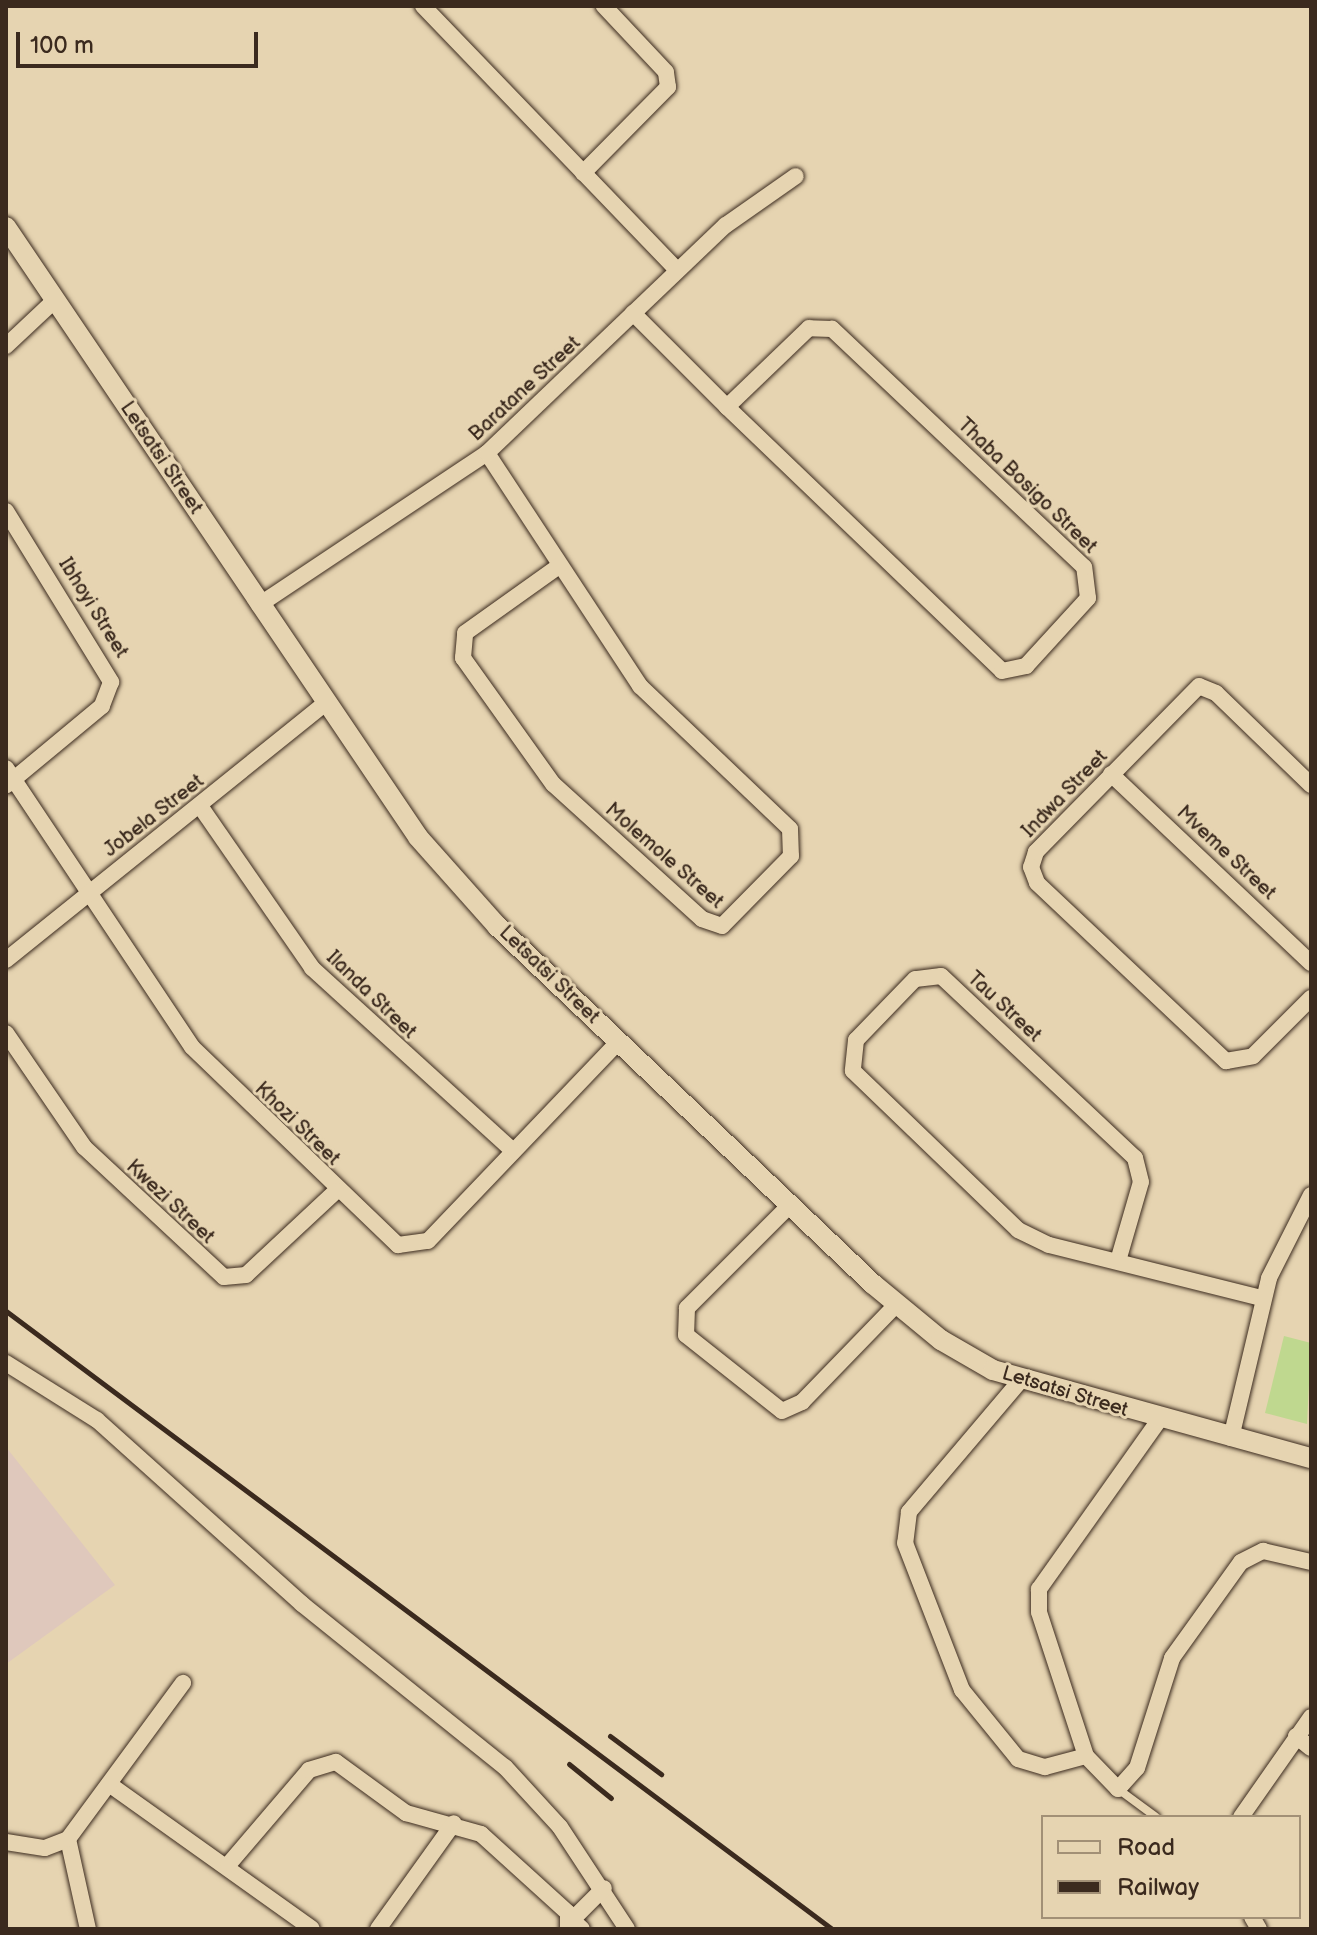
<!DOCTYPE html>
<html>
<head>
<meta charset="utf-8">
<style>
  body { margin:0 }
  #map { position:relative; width:1317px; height:1935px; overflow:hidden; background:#e6d4b1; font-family:"Balsamiq Sans",sans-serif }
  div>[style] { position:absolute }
  .built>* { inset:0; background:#dfc8bc }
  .green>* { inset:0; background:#bfd88f }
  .roads { filter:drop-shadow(0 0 2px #3b2a1e) drop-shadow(0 0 2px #3b2a1e) }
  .service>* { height:8px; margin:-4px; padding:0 4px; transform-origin:4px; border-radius:4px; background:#e6d4b1 }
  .minor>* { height:16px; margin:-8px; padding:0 8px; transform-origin:8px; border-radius:8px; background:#e6d4b1 }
  .tertiary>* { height:20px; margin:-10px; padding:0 10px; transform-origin:10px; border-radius:10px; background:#e6d4b1 }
  .rail>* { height:5px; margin:-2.5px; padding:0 2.5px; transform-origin:2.5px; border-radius:2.5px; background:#3b2a1e }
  span { translate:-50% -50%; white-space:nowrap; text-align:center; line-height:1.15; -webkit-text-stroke:6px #e6d4b1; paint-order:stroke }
  .street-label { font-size:20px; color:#3b2a1e }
  .frame { position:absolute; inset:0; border:8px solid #3b2a1e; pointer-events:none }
  .legend { position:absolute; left:1041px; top:1815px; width:260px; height:104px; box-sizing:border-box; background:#e6d4b1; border:2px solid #a29076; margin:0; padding:10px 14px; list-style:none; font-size:24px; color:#3b2a1e }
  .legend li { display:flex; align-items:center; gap:16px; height:40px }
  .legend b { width:40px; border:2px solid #a29076 }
  .scale { position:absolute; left:16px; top:32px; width:242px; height:36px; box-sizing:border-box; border:4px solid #3b2a1e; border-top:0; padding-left:10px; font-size:24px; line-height:28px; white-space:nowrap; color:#3b2a1e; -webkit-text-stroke:6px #e6d4b1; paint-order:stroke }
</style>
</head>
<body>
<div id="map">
  <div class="built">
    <i style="clip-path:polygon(6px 1447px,115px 1585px,6px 1664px)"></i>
  </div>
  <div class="green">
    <i style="clip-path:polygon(1284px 1336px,1311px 1343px,1307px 1424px,1265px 1413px)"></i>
  </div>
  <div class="roads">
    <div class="service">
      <i style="left:1118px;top:1789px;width:47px;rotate:36.4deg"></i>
    </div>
    <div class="minor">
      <i style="left:423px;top:6px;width:366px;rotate:46.1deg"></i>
      <i style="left:583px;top:173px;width:121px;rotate:-45.3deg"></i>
      <i style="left:668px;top:87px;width:15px;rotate:-98deg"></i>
      <i style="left:666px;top:72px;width:91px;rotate:-133.2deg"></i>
      <i style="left:633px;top:313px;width:133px;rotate:45deg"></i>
      <i style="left:727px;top:407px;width:381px;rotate:43.8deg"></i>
      <i style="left:1002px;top:671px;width:25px;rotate:-12deg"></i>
      <i style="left:1026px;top:666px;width:92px;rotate:-47.6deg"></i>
      <i style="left:1088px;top:598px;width:31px;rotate:-97deg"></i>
      <i style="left:1084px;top:567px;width:347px;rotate:-136.6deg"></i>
      <i style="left:832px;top:329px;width:23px;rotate:-178deg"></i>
      <i style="left:809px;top:328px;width:114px;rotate:136.1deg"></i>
      <i style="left:6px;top:346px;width:67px;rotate:-43.2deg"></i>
      <i style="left:487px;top:453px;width:279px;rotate:56.7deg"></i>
      <i style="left:640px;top:686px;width:207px;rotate:43.6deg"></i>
      <i style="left:790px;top:829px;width:27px;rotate:88deg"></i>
      <i style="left:791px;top:856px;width:98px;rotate:134.6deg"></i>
      <i style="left:722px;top:926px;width:21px;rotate:-161deg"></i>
      <i style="left:702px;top:919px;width:201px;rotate:-137.8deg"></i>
      <i style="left:553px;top:784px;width:155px;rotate:-125.5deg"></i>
      <i style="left:463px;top:658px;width:25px;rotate:-85deg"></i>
      <i style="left:465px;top:633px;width:115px;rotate:-35.5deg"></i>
      <i style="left:6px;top:511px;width:201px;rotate:58.4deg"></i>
      <i style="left:111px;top:682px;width:26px;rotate:111deg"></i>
      <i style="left:102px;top:706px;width:124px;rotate:140.3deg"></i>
      <i style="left:259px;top:605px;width:274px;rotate:-33.7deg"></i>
      <i style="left:487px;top:453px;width:330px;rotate:-43.7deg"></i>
      <i style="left:726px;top:225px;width:85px;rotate:-35deg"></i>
      <i style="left:6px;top:768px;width:335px;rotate:56.3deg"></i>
      <i style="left:192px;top:1047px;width:286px;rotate:43.9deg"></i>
      <i style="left:398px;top:1245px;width:30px;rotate:-8deg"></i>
      <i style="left:428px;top:1241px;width:275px;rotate:-46.3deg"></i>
      <i style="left:1111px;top:774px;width:275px;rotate:43.4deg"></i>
      <i style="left:1311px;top:785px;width:132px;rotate:-135.9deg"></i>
      <i style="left:1216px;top:693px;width:18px;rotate:-158deg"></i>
      <i style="left:1199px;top:686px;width:233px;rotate:134.5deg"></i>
      <i style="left:1036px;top:852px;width:16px;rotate:108deg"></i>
      <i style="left:1031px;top:867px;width:17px;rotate:69deg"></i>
      <i style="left:1037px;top:883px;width:260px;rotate:43.3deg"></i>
      <i style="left:1226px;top:1061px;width:27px;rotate:-10deg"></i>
      <i style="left:1253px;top:1056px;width:82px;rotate:-45deg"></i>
      <i style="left:200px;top:806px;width:197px;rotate:55.3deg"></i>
      <i style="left:312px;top:968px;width:272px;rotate:42.3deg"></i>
      <i style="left:6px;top:960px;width:410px;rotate:-38.8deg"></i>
      <i style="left:6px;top:1033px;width:138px;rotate:55.6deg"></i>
      <i style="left:84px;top:1147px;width:191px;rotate:42.9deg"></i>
      <i style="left:224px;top:1277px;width:22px;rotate:-5deg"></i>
      <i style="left:246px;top:1275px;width:123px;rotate:-43deg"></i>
      <i style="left:790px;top:1205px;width:146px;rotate:135deg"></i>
      <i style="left:687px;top:1308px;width:27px;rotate:92deg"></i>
      <i style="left:686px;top:1335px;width:122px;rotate:38.4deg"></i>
      <i style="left:782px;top:1411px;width:22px;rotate:-24deg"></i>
      <i style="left:802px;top:1402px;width:135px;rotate:-45.9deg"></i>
      <i style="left:1118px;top:1261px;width:82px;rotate:-73.8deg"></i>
      <i style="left:1141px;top:1182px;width:25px;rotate:-104deg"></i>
      <i style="left:1135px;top:1158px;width:266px;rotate:-136.8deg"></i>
      <i style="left:941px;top:976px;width:26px;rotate:173deg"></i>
      <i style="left:915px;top:979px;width:85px;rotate:134deg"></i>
      <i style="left:856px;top:1040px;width:31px;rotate:96deg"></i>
      <i style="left:853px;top:1071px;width:229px;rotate:43.9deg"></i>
      <i style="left:1018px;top:1230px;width:34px;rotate:26deg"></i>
      <i style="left:1049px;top:1245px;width:219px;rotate:14deg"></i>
      <i style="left:6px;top:1363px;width:107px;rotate:32.1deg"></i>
      <i style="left:97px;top:1420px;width:275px;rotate:41.9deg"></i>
      <i style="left:302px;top:1604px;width:260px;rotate:38.8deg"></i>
      <i style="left:505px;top:1767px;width:81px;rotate:47.5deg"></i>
      <i style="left:560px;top:1827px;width:122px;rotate:56.7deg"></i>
      <i style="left:1020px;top:1381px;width:172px;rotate:130.3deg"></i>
      <i style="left:909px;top:1512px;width:31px;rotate:97deg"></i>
      <i style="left:905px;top:1543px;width:158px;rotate:68.8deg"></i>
      <i style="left:962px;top:1690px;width:89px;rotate:50.9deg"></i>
      <i style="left:1018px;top:1759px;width:28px;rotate:17deg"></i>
      <i style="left:1045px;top:1767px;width:42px;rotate:-15deg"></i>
      <i style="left:1086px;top:1756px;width:46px;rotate:45.9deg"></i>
      <i style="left:1118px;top:1789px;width:28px;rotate:-48deg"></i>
      <i style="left:1137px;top:1768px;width:115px;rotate:-72.3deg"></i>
      <i style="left:1172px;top:1658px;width:118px;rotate:-54.3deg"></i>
      <i style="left:1241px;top:1562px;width:25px;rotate:-27deg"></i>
      <i style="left:1263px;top:1551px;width:49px;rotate:12.9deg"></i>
      <i style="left:1231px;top:1438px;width:164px;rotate:-76.6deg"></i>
      <i style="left:1269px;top:1278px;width:93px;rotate:-63.2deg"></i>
      <i style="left:1296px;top:1736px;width:19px;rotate:39deg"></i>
      <i style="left:1086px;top:1756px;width:151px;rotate:-108.1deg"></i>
      <i style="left:1039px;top:1612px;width:23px;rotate:-90deg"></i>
      <i style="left:1039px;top:1589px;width:207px;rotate:-54.6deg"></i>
      <i style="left:109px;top:1784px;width:249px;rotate:35.5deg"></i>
      <i style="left:1241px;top:1817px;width:122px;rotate:-55deg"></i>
      <i style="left:68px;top:1839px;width:92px;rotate:77.5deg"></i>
      <i style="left:6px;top:1842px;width:39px;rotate:9deg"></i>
      <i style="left:45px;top:1848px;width:25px;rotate:-21deg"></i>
      <i style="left:68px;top:1839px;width:194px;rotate:-53.6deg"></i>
      <i style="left:228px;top:1865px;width:125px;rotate:-49.5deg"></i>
      <i style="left:309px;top:1770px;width:28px;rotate:-17deg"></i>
      <i style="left:336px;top:1762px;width:87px;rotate:36.1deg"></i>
      <i style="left:406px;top:1813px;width:78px;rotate:15.6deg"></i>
      <i style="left:481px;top:1834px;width:118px;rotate:42.2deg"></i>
      <i style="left:568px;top:1913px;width:16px;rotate:90deg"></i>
      <i style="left:1252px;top:1917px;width:14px;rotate:60deg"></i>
      <i style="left:378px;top:1929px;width:130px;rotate:-54.4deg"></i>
      <i style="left:582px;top:1929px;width:13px;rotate:-138deg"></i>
      <i style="left:572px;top:1920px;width:45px;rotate:-45deg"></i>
    </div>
    <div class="tertiary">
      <i style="left:6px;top:227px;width:736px;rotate:55.96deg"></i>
      <i style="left:418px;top:837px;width:119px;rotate:48.4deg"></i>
      <i style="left:497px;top:926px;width:519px;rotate:43.6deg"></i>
      <i style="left:873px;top:1284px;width:88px;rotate:39.5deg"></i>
      <i style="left:941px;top:1340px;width:60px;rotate:30deg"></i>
      <i style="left:993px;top:1370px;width:330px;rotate:15.5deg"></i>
    </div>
  </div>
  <div class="rail">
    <i style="left:6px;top:1311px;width:1032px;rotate:36.8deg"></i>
    <i style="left:610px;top:1736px;width:64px;rotate:36.7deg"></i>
    <i style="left:569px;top:1764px;width:54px;rotate:39deg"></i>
  </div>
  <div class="street-label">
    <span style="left:525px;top:389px;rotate:-43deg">Baratane Street</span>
    <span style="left:161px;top:458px;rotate:56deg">Letsatsi Street</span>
    <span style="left:1027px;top:486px;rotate:44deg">Thaba Bosigo Street</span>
    <span style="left:93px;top:608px;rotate:58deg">Ibhoyi Street</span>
    <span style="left:1065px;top:794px;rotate:-46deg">Indwa Street</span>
    <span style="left:154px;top:816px;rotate:-38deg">Jobela Street</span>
    <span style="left:1226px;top:853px;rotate:43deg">Mveme Street</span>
    <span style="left:664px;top:856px;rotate:41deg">Molemole Street</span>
    <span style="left:549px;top:975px;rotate:44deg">Letsatsi Street</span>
    <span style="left:371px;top:995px;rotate:44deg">Ilanda Street</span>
    <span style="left:1004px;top:1007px;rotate:43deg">Tau Street</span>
    <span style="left:297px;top:1124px;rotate:44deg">Khozi Street</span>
    <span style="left:170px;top:1202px;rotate:43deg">Kwezi Street</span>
    <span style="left:1065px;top:1392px;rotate:17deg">Letsatsi Street</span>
  </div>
  <div class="frame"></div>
  <ul class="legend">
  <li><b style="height:10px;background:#e6d4b1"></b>Road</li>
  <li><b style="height:10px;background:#3b2a1e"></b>Railway</li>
  </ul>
  <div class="scale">100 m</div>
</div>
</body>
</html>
